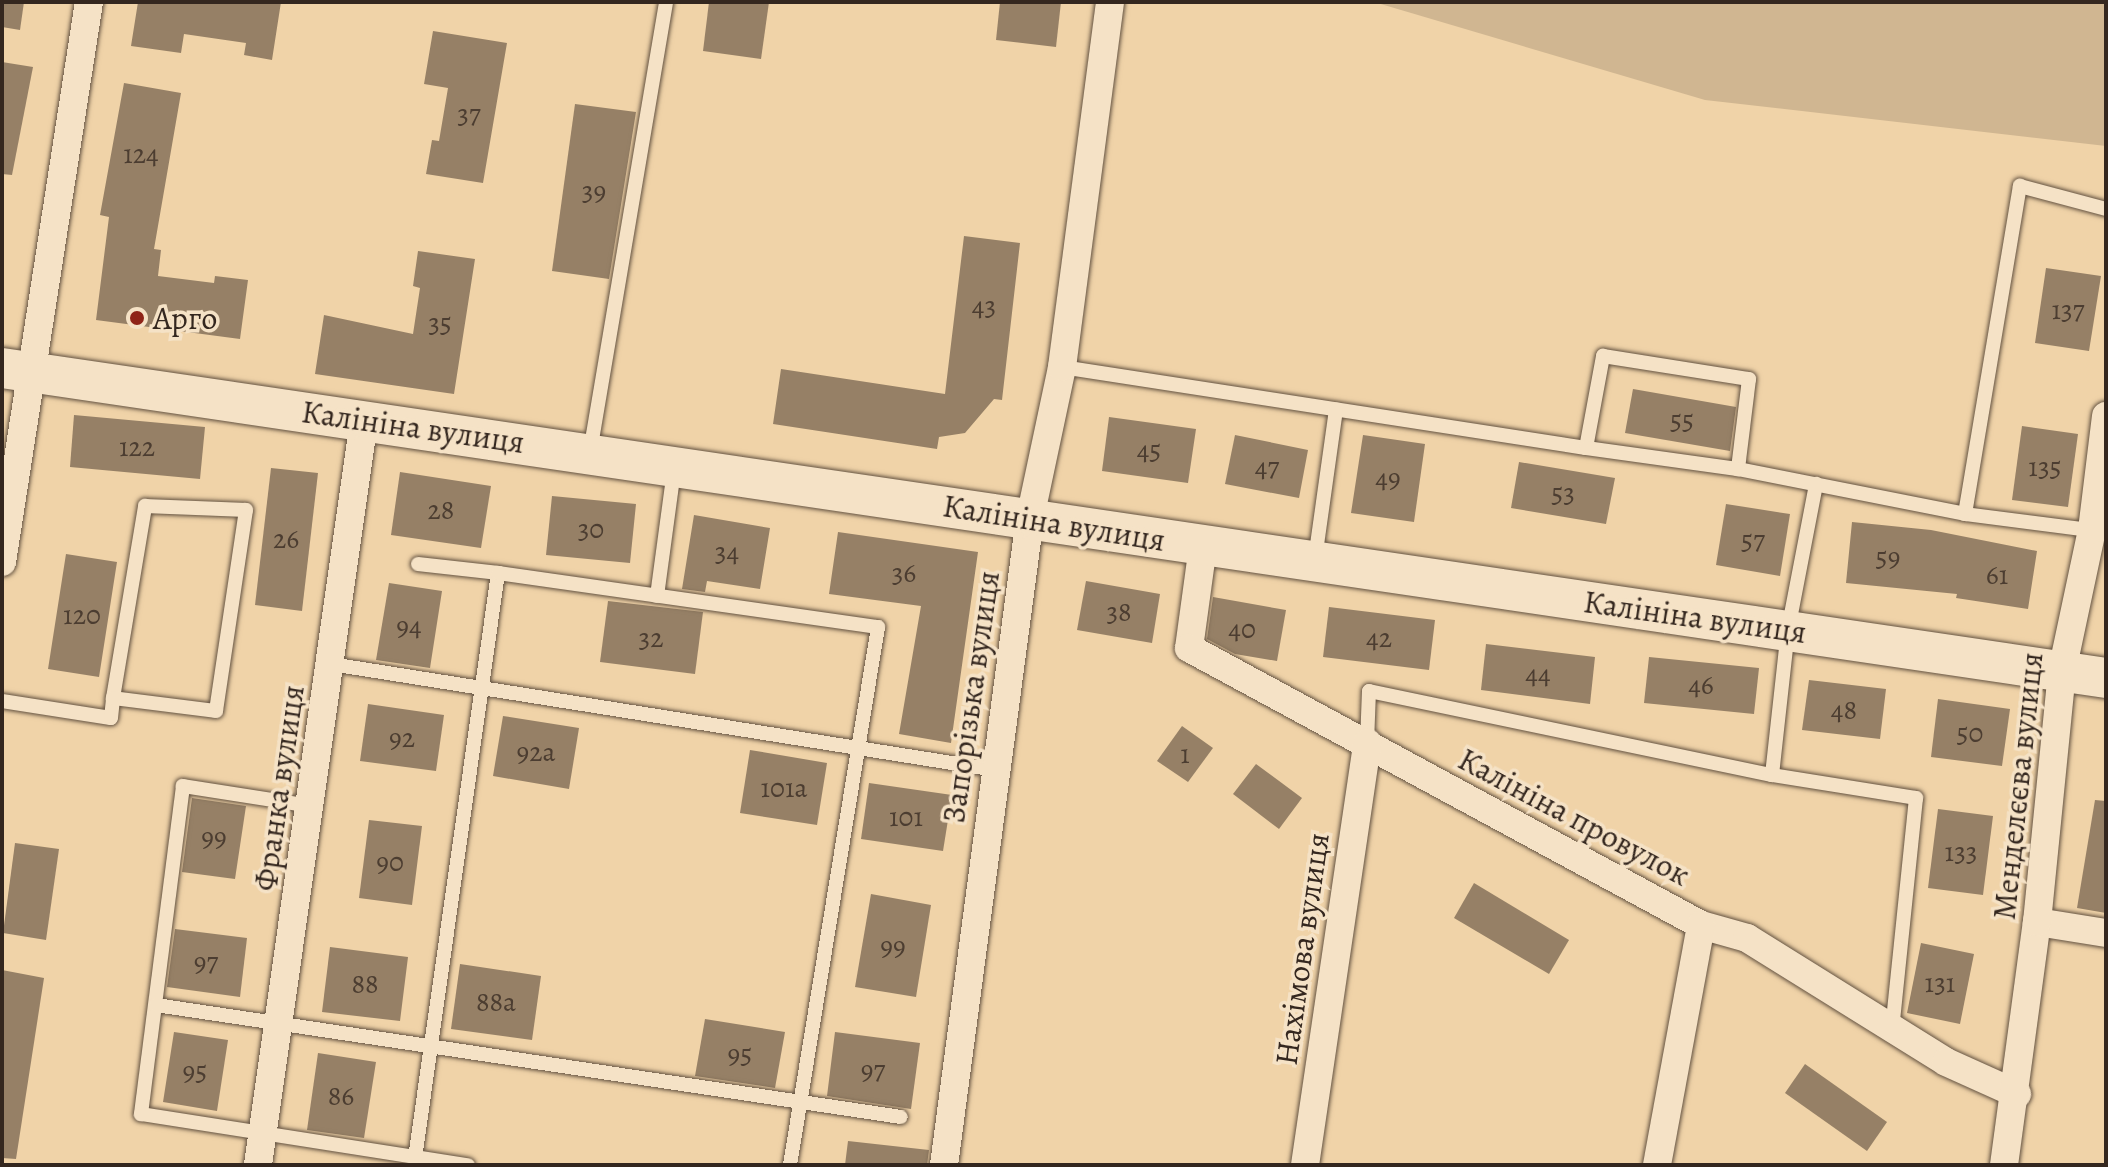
<!DOCTYPE html>
<html>
<head>
<meta charset="utf-8">
<style>
  body { margin:0 }
  #map { position:relative; width:2108px; height:1167px; overflow:hidden; background:#f0d3a8; font-family:Alegreya,serif }
  div>[style] { position:absolute }
  .green>* { inset:0; background:#d0b691 }
  .building>* { inset:0; background:#968066 }
  .roads { filter:drop-shadow(0 0 2px #635241) drop-shadow(0 0 2px #635241) }
  .lane>* { height:14px; margin:-7px; padding:0 7px; transform-origin:7px; border-radius:7px; background:#f5e2c6 }
  .street>* { height:28px; margin:-14px; padding:0 14px; transform-origin:14px; border-radius:14px; background:#f5e2c6 }
  .secondary>* { height:40px; margin:-20px; padding:0 20px; transform-origin:20px; border-radius:20px; background:#f5e2c6 }
  .dots>* { width:22px; height:22px; translate:-50% -50%; box-sizing:border-box; border:4px solid #f5e2c6; border-radius:50% }
  span { translate:-50% -50%; white-space:nowrap; text-align:center; line-height:1.15; -webkit-text-stroke:7px #f5e2c6; paint-order:stroke }
  .number-label { font-size:28px; color:#4c3d31 }
  .number-label span { -webkit-text-stroke-width:0 }
  .poi-label { font-size:32px; color:#34271f }
  .left { translate:0 -50%; text-align:left }
  .street-label { font-size:32px; color:#34271f }
  .frame { position:absolute; inset:0; border:4px solid #34271f; pointer-events:none }
</style>
</head>
<body>
<div id="map">
  <div class="green">
    <i style="clip-path:polygon(1374px 2px,2106px 2px,2106px 146px,1705px 100px)"></i>
  </div>
  <div class="building">
    <i style="clip-path:polygon(2px 2px,24px 2px,20px 30px,2px 27px)"></i>
    <i style="clip-path:polygon(138px 2px,281px 2px,272px 60px,244px 55px,246px 43px,184px 34px,181px 53px,131px 46px)"></i>
    <i style="clip-path:polygon(709px 2px,769px 2px,761px 59px,703px 51px)"></i>
    <i style="clip-path:polygon(1000px 2px,1061px 2px,1056px 47px,996px 40px)"></i>
    <i style="clip-path:polygon(433px 31px,507px 43px,483px 183px,426px 174px,432px 140px,439px 141px,448px 88px,424px 84px)"></i>
    <i style="clip-path:polygon(2px 62px,33px 67px,12px 175px,2px 174px)"></i>
    <i style="clip-path:polygon(124px 83px,181px 93px,154px 249px,161px 250px,158px 276px,214px 283px,215px 276px,248px 280px,240px 339px,96px 320px,109px 217px,100px 215px)"></i>
    <i style="clip-path:polygon(575px 104px,636px 112px,609px 279px,552px 271px)"></i>
    <i style="clip-path:polygon(964px 236px,1020px 243px,1002px 400px,994px 399px,965px 433px,939px 437px,937px 449px,773px 424px,781px 369px,945px 394px)"></i>
    <i style="clip-path:polygon(418px 251px,475px 259px,454px 394px,315px 374px,324px 315px,413px 334px,420px 288px,413px 286px)"></i>
    <i style="clip-path:polygon(2046px 268px,2101px 276px,2089px 351px,2035px 343px)"></i>
    <i style="clip-path:polygon(1633px 389px,1736px 407px,1730px 451px,1625px 433px)"></i>
    <i style="clip-path:polygon(74px 415px,205px 427px,200px 479px,70px 467px)"></i>
    <i style="clip-path:polygon(1109px 417px,1196px 429px,1188px 483px,1102px 471px)"></i>
    <i style="clip-path:polygon(2022px 426px,2078px 434px,2068px 507px,2012px 500px)"></i>
    <i style="clip-path:polygon(1235px 435px,1308px 450px,1299px 498px,1225px 484px)"></i>
    <i style="clip-path:polygon(1363px 435px,1425px 444px,1414px 522px,1351px 513px)"></i>
    <i style="clip-path:polygon(1519px 462px,1615px 478px,1606px 524px,1511px 508px)"></i>
    <i style="clip-path:polygon(271px 468px,318px 473px,302px 611px,255px 605px)"></i>
    <i style="clip-path:polygon(400px 472px,491px 486px,481px 548px,391px 535px)"></i>
    <i style="clip-path:polygon(552px 496px,636px 504px,630px 563px,546px 555px)"></i>
    <i style="clip-path:polygon(1726px 504px,1790px 514px,1780px 576px,1716px 565px)"></i>
    <i style="clip-path:polygon(694px 515px,770px 528px,760px 589px,707px 581px,705px 592px,682px 589px)"></i>
    <i style="clip-path:polygon(1852px 522px,1931px 530px,2037px 551px,2028px 609px,1956px 598px,1957px 594px,1846px 583px)"></i>
    <i style="clip-path:polygon(838px 532px,978px 552px,951px 743px,899px 734px,921px 606px,829px 594px)"></i>
    <i style="clip-path:polygon(66px 554px,117px 562px,99px 677px,48px 669px)"></i>
    <i style="clip-path:polygon(1086px 581px,1160px 594px,1152px 643px,1077px 630px)"></i>
    <i style="clip-path:polygon(389px 583px,442px 591px,430px 668px,376px 660px)"></i>
    <i style="clip-path:polygon(1213px 597px,1286px 610px,1277px 661px,1235px 654px,1207px 639px)"></i>
    <i style="clip-path:polygon(608px 601px,703px 612px,695px 674px,600px 662px)"></i>
    <i style="clip-path:polygon(1329px 607px,1435px 620px,1429px 670px,1323px 657px)"></i>
    <i style="clip-path:polygon(1486px 644px,1595px 657px,1590px 704px,1481px 690px)"></i>
    <i style="clip-path:polygon(1649px 657px,1759px 668px,1754px 714px,1644px 703px)"></i>
    <i style="clip-path:polygon(1809px 680px,1886px 689px,1880px 739px,1802px 730px)"></i>
    <i style="clip-path:polygon(1938px 699px,2010px 709px,2002px 766px,1931px 757px)"></i>
    <i style="clip-path:polygon(368px 704px,444px 715px,436px 771px,360px 761px)"></i>
    <i style="clip-path:polygon(503px 716px,579px 728px,569px 789px,493px 776px)"></i>
    <i style="clip-path:polygon(1182px 726px,1213px 748px,1188px 782px,1157px 761px)"></i>
    <i style="clip-path:polygon(750px 750px,827px 763px,817px 825px,740px 813px)"></i>
    <i style="clip-path:polygon(1256px 764px,1302px 798px,1279px 829px,1233px 794px)"></i>
    <i style="clip-path:polygon(869px 783px,952px 795px,943px 851px,861px 839px)"></i>
    <i style="clip-path:polygon(192px 798px,246px 806px,235px 879px,182px 872px)"></i>
    <i style="clip-path:polygon(2095px 800px,2106px 801px,2106px 913px,2077px 908px)"></i>
    <i style="clip-path:polygon(1938px 809px,1993px 816px,1983px 895px,1928px 888px)"></i>
    <i style="clip-path:polygon(369px 820px,422px 826px,412px 905px,359px 898px)"></i>
    <i style="clip-path:polygon(15px 843px,59px 849px,46px 940px,3px 933px)"></i>
    <i style="clip-path:polygon(1474px 883px,1569px 940px,1549px 974px,1454px 918px)"></i>
    <i style="clip-path:polygon(871px 894px,931px 905px,916px 997px,855px 987px)"></i>
    <i style="clip-path:polygon(175px 929px,247px 938px,240px 997px,167px 987px)"></i>
    <i style="clip-path:polygon(1921px 943px,1974px 954px,1960px 1024px,1907px 1013px)"></i>
    <i style="clip-path:polygon(330px 947px,408px 957px,400px 1021px,322px 1012px)"></i>
    <i style="clip-path:polygon(460px 964px,541px 976px,532px 1040px,451px 1029px)"></i>
    <i style="clip-path:polygon(2px 970px,44px 978px,16px 1159px,2px 1158px)"></i>
    <i style="clip-path:polygon(705px 1019px,785px 1032px,775px 1088px,695px 1076px)"></i>
    <i style="clip-path:polygon(174px 1032px,228px 1040px,217px 1111px,163px 1102px)"></i>
    <i style="clip-path:polygon(835px 1032px,920px 1043px,911px 1109px,827px 1096px)"></i>
    <i style="clip-path:polygon(318px 1053px,376px 1062px,364px 1138px,307px 1130px)"></i>
    <i style="clip-path:polygon(1805px 1064px,1887px 1122px,1867px 1151px,1785px 1093px)"></i>
    <i style="clip-path:polygon(848px 1141px,929px 1150px,927px 1165px,845px 1165px)"></i>
  </div>
  <div class="roads">
    <div class="lane">
      <i style="left:1062px;top:367px;width:530px;rotate:8.79deg"></i>
      <i style="left:1586px;top:448px;width:94px;rotate:-79.5deg"></i>
      <i style="left:1603px;top:356px;width:148px;rotate:9deg"></i>
      <i style="left:1749px;top:379px;width:91px;rotate:97deg"></i>
      <i style="left:1738px;top:469px;width:231px;rotate:11.2deg"></i>
      <i style="left:1965px;top:514px;width:142px;rotate:7.3deg"></i>
      <i style="left:1586px;top:448px;width:153px;rotate:7.9deg"></i>
      <i style="left:590px;top:452px;width:456px;rotate:-80.4deg"></i>
      <i style="left:1965px;top:514px;width:333px;rotate:-80.5deg"></i>
      <i style="left:2020px;top:186px;width:89px;rotate:15deg"></i>
      <i style="left:1315px;top:559px;width:151px;rotate:-82deg"></i>
      <i style="left:418px;top:564px;width:81px;rotate:6.4deg"></i>
      <i style="left:657px;top:596px;width:126px;rotate:-82.3deg"></i>
      <i style="left:331px;top:664px;width:673px;rotate:9.06deg"></i>
      <i style="left:2px;top:701px;width:110px;rotate:8.9deg"></i>
      <i style="left:111px;top:718px;width:20px;rotate:-84deg"></i>
      <i style="left:113px;top:698px;width:195px;rotate:-80.5deg"></i>
      <i style="left:145px;top:506px;width:101px;rotate:2.3deg"></i>
      <i style="left:246px;top:510px;width:203px;rotate:98.5deg"></i>
      <i style="left:216px;top:711px;width:104px;rotate:-172.8deg"></i>
      <i style="left:1367px;top:743px;width:52px;rotate:-87.8deg"></i>
      <i style="left:1369px;top:691px;width:412px;rotate:11.8deg"></i>
      <i style="left:1772px;top:775px;width:146px;rotate:9.1deg"></i>
      <i style="left:1916px;top:798px;width:232px;rotate:95.9deg"></i>
      <i style="left:1772px;top:775px;width:146px;rotate:-83.7deg"></i>
      <i style="left:1788px;top:630px;width:149px;rotate:-79.1deg"></i>
      <i style="left:311px;top:806px;width:130px;rotate:-171.1deg"></i>
      <i style="left:183px;top:786px;width:331px;rotate:97.3deg"></i>
      <i style="left:141px;top:1114px;width:331px;rotate:8.9deg"></i>
      <i style="left:156px;top:1005px;width:753px;rotate:8.55deg"></i>
      <i style="left:415px;top:1158px;width:591px;rotate:-81.92deg"></i>
      <i style="left:498px;top:573px;width:384px;rotate:8.1deg"></i>
      <i style="left:878px;top:627px;width:545px;rotate:99.29deg"></i>
    </div>
    <div class="street">
      <i style="left:1203px;top:546px;width:103px;rotate:97.8deg"></i>
      <i style="left:1189px;top:648px;width:582px;rotate:28.41deg"></i>
      <i style="left:1701px;top:925px;width:48px;rotate:15.8deg"></i>
      <i style="left:1747px;top:938px;width:234px;rotate:31.9deg"></i>
      <i style="left:1946px;top:1062px;width:78px;rotate:24.3deg"></i>
      <i style="left:2px;top:562px;width:567px;rotate:-81.17deg"></i>
      <i style="left:2037px;top:922px;width:70px;rotate:9.1deg"></i>
      <i style="left:258px;top:1165px;width:753px;rotate:-81.9deg"></i>
      <i style="left:944px;top:1165px;width:653px;rotate:-82.43deg"></i>
      <i style="left:1030px;top:518px;width:154px;rotate:-78deg"></i>
      <i style="left:1062px;top:367px;width:368px;rotate:-82.5deg"></i>
      <i style="left:1305px;top:1165px;width:427px;rotate:-81.6deg"></i>
      <i style="left:1657px;top:1165px;width:244px;rotate:-79.6deg"></i>
      <i style="left:2004px;top:1165px;width:245px;rotate:-82.3deg"></i>
      <i style="left:2037px;top:922px;width:252px;rotate:-84.3deg"></i>
      <i style="left:2062px;top:671px;width:144px;rotate:-78deg"></i>
      <i style="left:2092px;top:530px;width:115px;rotate:-83deg"></i>
    </div>
    <div class="secondary">
      <i style="left:2px;top:368px;width:2127px;rotate:8.38deg"></i>
    </div>
  </div>
  <div class="dots">
    <i style="left:137px;top:318px;background:#8f2418"></i>
  </div>
  <div class="number-label">
    <span style="left:469px;top:114px">37</span>
    <span style="left:141px;top:154px">124</span>
    <span style="left:594px;top:191px">39</span>
    <span style="left:984px;top:306px">43</span>
    <span style="left:2068px;top:310px">137</span>
    <span style="left:440px;top:323px">35</span>
    <span style="left:1682px;top:420px">55</span>
    <span style="left:137px;top:447px">122</span>
    <span style="left:1149px;top:450px">45</span>
    <span style="left:1267px;top:467px">47</span>
    <span style="left:2045px;top:467px">135</span>
    <span style="left:1388px;top:478px">49</span>
    <span style="left:1563px;top:493px">53</span>
    <span style="left:441px;top:510px">28</span>
    <span style="left:591px;top:529px">30</span>
    <span style="left:286px;top:539px">26</span>
    <span style="left:1753px;top:540px">57</span>
    <span style="left:727px;top:552px">34</span>
    <span style="left:1888px;top:557px">59</span>
    <span style="left:904px;top:573px">36</span>
    <span style="left:1997px;top:575px">61</span>
    <span style="left:1119px;top:612px">38</span>
    <span style="left:82px;top:615px">120</span>
    <span style="left:409px;top:626px">94</span>
    <span style="left:1242px;top:629px">40</span>
    <span style="left:651px;top:638px">32</span>
    <span style="left:1379px;top:638px">42</span>
    <span style="left:1538px;top:674px">44</span>
    <span style="left:1701px;top:685px">46</span>
    <span style="left:1844px;top:710px">48</span>
    <span style="left:1970px;top:733px">50</span>
    <span style="left:402px;top:738px">92</span>
    <span style="left:536px;top:752px">92а</span>
    <span style="left:1185px;top:754px">1</span>
    <span style="left:784px;top:788px">101а</span>
    <span style="left:906px;top:817px">101</span>
    <span style="left:214px;top:837px">99</span>
    <span style="left:1961px;top:852px">133</span>
    <span style="left:390px;top:862px">90</span>
    <span style="left:893px;top:946px">99</span>
    <span style="left:206px;top:962px">97</span>
    <span style="left:1940px;top:983px">131</span>
    <span style="left:365px;top:984px">88</span>
    <span style="left:496px;top:1002px">88а</span>
    <span style="left:740px;top:1054px">95</span>
    <span style="left:873px;top:1070px">97</span>
    <span style="left:195px;top:1071px">95</span>
    <span style="left:341px;top:1096px">86</span>
  </div>
  <div class="poi-label">
    <span class="left" style="left:153px;top:318px">Арго</span>
  </div>
  <div class="street-label">
    <span style="left:413px;top:427px;rotate:8deg">Калініна вулиця</span>
    <span style="left:1054px;top:523px;rotate:9deg">Калініна вулиця</span>
    <span style="left:1695px;top:617px;rotate:8deg">Калініна вулиця</span>
    <span style="left:971px;top:697px;rotate:-82deg">Запорізька вулиця</span>
    <span style="left:2018px;top:786px;rotate:-84deg">Менделєєва вулиця</span>
    <span style="left:279px;top:788px;rotate:-82deg">Франка вулиця</span>
    <span style="left:1574px;top:817px;rotate:28deg">Калініна провулок</span>
    <span style="left:1302px;top:949px;rotate:-82deg">Нахімова вулиця</span>
  </div>
  <div class="frame"></div>
</div>
</body>
</html>
